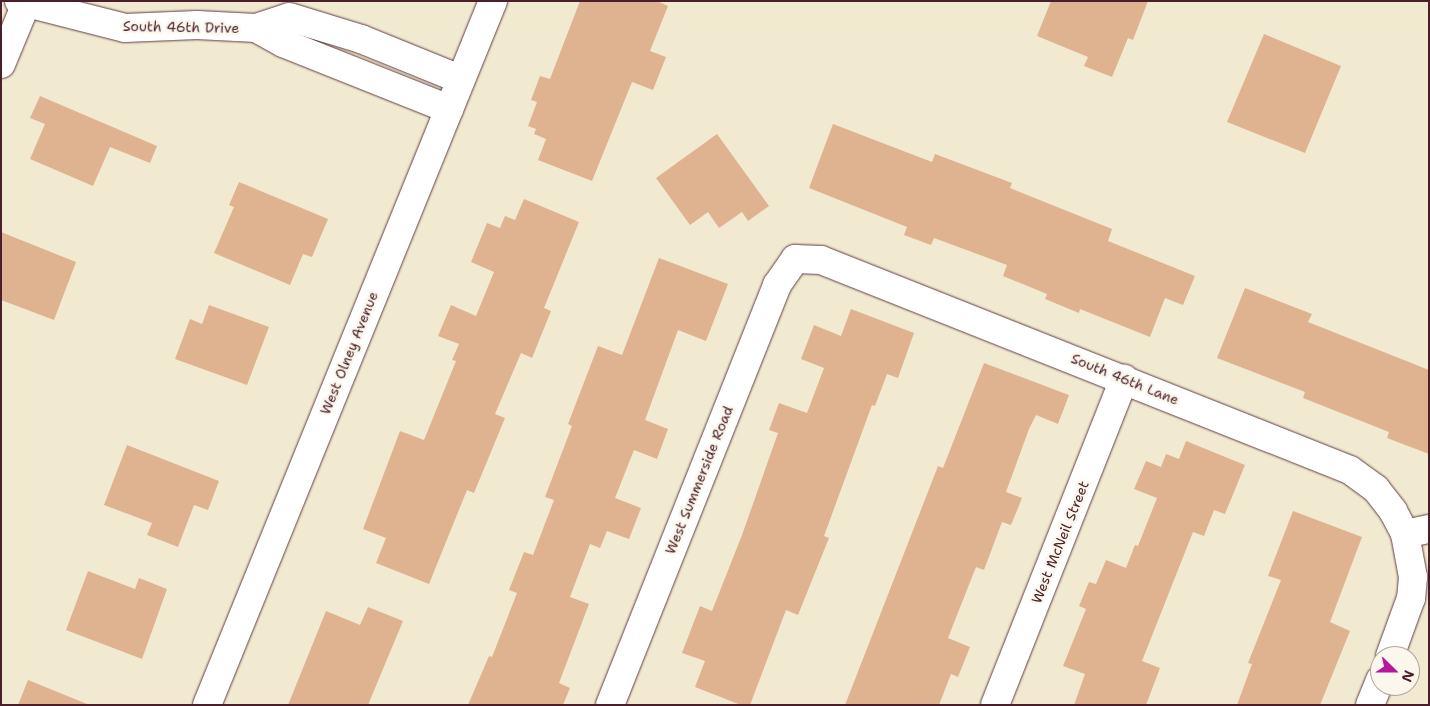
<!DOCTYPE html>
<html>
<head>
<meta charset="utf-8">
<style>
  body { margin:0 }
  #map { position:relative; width:1430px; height:706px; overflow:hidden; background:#f1ead1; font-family:"Shantell Sans",sans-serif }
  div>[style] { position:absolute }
  .building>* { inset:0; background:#dfb390 }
  .roads { filter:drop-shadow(0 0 1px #633d44) drop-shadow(0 0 1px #633d44) }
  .minor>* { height:28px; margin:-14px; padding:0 14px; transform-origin:14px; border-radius:14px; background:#fff }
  span { translate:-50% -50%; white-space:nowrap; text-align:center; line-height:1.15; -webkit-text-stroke:5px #fbf7ec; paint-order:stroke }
  .street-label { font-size:14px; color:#4a1f2b }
  .frame { position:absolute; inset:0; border:2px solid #4a1f2b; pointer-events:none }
  .north { position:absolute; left:1370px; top:646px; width:50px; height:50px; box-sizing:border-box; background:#fbf7ec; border:1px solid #b4a19f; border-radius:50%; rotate:112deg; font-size:14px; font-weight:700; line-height:20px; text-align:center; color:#4a1f2b }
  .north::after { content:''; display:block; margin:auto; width:18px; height:22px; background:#b5179e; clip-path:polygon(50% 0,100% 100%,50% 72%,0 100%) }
</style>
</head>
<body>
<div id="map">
  <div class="building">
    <i style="clip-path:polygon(580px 1px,657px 1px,668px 6px,650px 51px,666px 57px,653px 90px,632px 82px,592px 181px,538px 160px,546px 139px,534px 134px,536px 129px,528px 126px,537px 102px,531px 100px,540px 76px,550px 79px)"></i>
    <i style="clip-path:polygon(1051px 1px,1148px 1px,1133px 40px,1128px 38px,1112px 77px,1084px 66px,1088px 57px,1037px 36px)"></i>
    <i style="clip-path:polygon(1264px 34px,1341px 66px,1305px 153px,1227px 122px)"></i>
    <i style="clip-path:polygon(40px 96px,157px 146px,150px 163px,110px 147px,93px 186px,30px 159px,45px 124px,30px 118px)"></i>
    <i style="clip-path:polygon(833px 124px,932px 162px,935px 154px,1012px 183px,1010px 188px,1112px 229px,1108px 241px,1195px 276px,1183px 305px,1165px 298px,1150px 337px,1080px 309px,1079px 313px,1045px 299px,1047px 294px,1003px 276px,1007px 265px,934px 238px,931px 245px,904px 235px,907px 227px,809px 188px)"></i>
    <i style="clip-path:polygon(717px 134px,769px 206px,748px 221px,742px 212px,719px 228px,708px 212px,690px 225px,656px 178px)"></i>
    <i style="clip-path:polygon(239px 182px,328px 219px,312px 257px,303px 254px,290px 285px,214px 253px,234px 207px,229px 205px)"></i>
    <i style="clip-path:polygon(524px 199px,579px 222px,544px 308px,551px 311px,532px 358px,521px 353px,495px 414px,505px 418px,474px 493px,467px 490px,429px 584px,376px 563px,386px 538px,363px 529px,400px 431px,424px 440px,456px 361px,452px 360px,459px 344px,438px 336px,451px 305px,476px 316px,494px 272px,471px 262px,487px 223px,500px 228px,505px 216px,515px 220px)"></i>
    <i style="clip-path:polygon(1px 232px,76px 262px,54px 320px,1px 300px)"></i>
    <i style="clip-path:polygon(659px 258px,728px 284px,706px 341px,678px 330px,645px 420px,668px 429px,657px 459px,634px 450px,615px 498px,641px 508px,629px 539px,607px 531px,600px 548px,590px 544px,570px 597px,589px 604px,559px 683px,570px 688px,563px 705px,468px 705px,489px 656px,492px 657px,517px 593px,509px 590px,524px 552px,533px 555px,554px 500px,545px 497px,572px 426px,568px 424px,598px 346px,622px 355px)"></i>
    <i style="clip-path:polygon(1245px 288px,1312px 314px,1308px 322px,1429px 370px,1429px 454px,1387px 438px,1389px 432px,1303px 398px,1305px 392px,1217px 358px)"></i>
    <i style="clip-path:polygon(209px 305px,269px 327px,247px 385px,175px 359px,190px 319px,202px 324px)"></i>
    <i style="clip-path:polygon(851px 309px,914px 333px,898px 378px,887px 374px,875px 406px,872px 405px,824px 536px,829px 538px,798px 615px,786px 610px,750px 705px,741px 705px,695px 687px,705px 661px,682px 653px,700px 606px,712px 611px,742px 535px,778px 433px,769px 430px,779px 403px,807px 413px,824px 368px,801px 359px,814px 325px,841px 336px)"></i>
    <i style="clip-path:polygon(984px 363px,1069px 395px,1058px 424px,1036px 415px,1029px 429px,1006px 492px,1022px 498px,1011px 525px,1002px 522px,984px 570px,976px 567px,948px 638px,970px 647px,958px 677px,951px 674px,939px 705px,845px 705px,938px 466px,943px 468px)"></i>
    <i style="clip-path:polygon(1186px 441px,1245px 465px,1225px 514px,1214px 510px,1204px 536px,1193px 532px,1142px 661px,1160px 668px,1146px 705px,1074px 705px,1085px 674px,1063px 666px,1086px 609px,1079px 606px,1089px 582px,1096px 584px,1106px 560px,1126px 568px,1135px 545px,1138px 546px,1157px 498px,1134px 489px,1146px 461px,1161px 467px,1166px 454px,1179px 459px)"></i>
    <i style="clip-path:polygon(127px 445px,219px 481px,208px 510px,194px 505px,178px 547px,147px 535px,152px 523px,104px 505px)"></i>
    <i style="clip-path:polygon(1293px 511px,1362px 537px,1330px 622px,1350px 631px,1320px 705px,1237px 705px,1252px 664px,1248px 663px,1281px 580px,1268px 576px)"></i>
    <i style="clip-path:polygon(88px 571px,135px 589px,139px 578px,167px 589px,142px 659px,66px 630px)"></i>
    <i style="clip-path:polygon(368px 607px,403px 621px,368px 705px,288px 705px,326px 611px,360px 625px)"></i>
    <i style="clip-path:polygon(28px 680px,87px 704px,87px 705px,18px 705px)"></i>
  </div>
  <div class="roads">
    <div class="minor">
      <i style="left:19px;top:1px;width:109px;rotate:14.3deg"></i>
      <i style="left:125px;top:28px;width:72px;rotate:-2.4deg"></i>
      <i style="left:197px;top:25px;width:59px;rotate:2.9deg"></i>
      <i style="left:256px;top:28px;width:35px;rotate:-18deg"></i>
      <i style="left:289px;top:17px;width:75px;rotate:17deg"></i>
      <i style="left:361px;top:39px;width:107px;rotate:22deg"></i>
      <i style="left:256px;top:28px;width:31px;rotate:29deg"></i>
      <i style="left:283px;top:43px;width:179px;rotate:21.7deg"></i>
      <i style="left:1px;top:64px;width:65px;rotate:-67.4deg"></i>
      <i style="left:1405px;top:534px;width:25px;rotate:-12deg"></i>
      <i style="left:207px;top:705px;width:760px;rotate:-67.89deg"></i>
      <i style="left:610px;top:705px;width:452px;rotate:-68.3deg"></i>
      <i style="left:777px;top:285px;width:32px;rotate:-55deg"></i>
      <i style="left:795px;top:259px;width:26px;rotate:2deg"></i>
      <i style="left:821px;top:260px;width:569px;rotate:21.65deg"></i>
      <i style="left:1350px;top:470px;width:32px;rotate:36deg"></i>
      <i style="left:1376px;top:489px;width:28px;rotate:52deg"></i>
      <i style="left:1393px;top:511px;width:26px;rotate:62deg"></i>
      <i style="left:1405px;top:534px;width:44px;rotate:79.5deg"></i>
      <i style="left:1413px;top:577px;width:21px;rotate:95deg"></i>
      <i style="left:1411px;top:598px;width:62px;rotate:109.9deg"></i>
      <i style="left:995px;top:705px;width:351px;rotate:-68.4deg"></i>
      <i style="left:1370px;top:705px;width:27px;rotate:-68deg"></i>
    </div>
  </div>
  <div class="street-label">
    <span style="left:181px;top:27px;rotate:1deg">South 46th Drive</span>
    <span style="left:349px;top:353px;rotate:-68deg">West Olney Avenue</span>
    <span style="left:1125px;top:379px;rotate:22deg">South 46th Lane</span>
    <span style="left:699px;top:480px;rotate:-68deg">West Summerside Road</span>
    <span style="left:1060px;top:542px;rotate:-68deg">West McNeil Street</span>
  </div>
  <div class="frame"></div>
  <div class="north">N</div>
</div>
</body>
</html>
